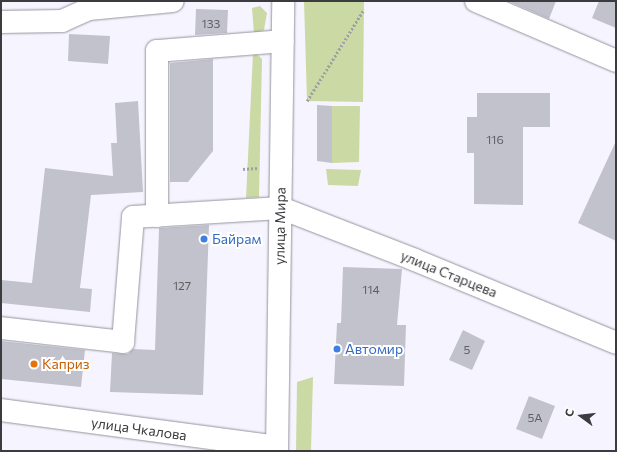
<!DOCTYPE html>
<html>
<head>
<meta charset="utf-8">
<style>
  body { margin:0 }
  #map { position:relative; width:617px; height:452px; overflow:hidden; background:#f6f5ff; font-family:Commissioner,sans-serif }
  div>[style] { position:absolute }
  .green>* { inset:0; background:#cbd9a5 }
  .building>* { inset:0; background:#c2c2cd }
  .path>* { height:2.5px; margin-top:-1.25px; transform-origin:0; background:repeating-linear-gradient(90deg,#a09fa6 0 2px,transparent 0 4px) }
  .roads { filter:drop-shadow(0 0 1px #94939e) drop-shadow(0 0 1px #94939e) }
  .minor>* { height:22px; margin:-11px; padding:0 11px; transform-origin:11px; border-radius:11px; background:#fff }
  .major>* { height:22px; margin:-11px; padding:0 11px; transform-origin:11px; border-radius:11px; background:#fff }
  .dots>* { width:11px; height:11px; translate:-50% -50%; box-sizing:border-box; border:2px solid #fff; border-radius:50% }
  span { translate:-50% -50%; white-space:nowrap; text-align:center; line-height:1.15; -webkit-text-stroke:4px #fff; paint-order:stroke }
  .number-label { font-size:12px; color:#5e5e63 }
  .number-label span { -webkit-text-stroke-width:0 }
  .street-label { font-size:14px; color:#3c3c40 }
  .shop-label { font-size:14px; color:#366cbe }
  .left { translate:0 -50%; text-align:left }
  .food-label { font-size:14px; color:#c56008 }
  .frame { position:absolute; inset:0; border:2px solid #3c3c40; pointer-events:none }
  .north { position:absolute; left:561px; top:396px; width:40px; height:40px; -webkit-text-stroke:3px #fff; paint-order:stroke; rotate:285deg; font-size:11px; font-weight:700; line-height:16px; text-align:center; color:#3c3c40 }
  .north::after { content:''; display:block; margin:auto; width:14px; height:18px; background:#3c3c40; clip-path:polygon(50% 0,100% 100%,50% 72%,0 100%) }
</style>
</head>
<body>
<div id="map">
  <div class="green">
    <i style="clip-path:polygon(304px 1px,364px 1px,363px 102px,307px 101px)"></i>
    <i style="clip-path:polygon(260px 6px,267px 13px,264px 30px,254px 34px,252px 8px)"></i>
    <i style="clip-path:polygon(253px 53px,258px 55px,262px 59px,259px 197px,246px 198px)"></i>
    <i style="clip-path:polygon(332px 106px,360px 106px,359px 162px,332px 163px)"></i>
    <i style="clip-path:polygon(326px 169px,361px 170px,358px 186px,328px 185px)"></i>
    <i style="clip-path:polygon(313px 377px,311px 451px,296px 451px,297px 382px)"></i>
  </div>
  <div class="building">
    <i style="clip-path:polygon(508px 1px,556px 1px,549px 19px)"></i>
    <i style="clip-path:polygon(599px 1px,616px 1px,616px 28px,592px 18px)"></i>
    <i style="clip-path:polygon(196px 9px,228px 10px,227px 33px,195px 35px)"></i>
    <i style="clip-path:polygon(69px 34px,110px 36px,108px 64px,68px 61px)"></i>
    <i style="clip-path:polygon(213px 59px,213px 151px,188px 182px,170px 182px,170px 63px)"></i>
    <i style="clip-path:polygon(477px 93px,550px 93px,550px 127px,523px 127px,523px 205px,474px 204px,474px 153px,467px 153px,467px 117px,477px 117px)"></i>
    <i style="clip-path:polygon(138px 101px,143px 192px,91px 195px,80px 288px,92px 289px,90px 312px,1px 303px,1px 280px,32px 283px,45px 168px,113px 176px,111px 143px,117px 143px,115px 103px)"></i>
    <i style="clip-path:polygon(317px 105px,332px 106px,332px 163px,317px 161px)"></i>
    <i style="clip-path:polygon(616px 141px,616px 241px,578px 223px)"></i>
    <i style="clip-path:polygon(209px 225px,203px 395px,110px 392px,112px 353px,128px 354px,133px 349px,155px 350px,159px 228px)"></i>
    <i style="clip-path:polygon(343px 267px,402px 269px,397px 325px,406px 325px,404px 386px,334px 384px,337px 323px,341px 323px)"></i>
    <i style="clip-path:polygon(463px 330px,485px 341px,472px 370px,449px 360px)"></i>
    <i style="clip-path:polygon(1px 341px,85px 350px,81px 387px,1px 379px)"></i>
    <i style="clip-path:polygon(529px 396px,555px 406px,542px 439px,516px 429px)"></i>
  </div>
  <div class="path">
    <i style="left:307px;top:101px;width:108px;rotate:-58.2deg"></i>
    <i style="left:243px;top:169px;width:16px;rotate:-4deg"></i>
  </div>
  <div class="roads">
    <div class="minor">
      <i style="left:476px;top:1px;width:152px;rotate:23.2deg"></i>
      <i style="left:1px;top:22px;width:61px;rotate:-0.9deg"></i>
      <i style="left:62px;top:21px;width:30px;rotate:-24deg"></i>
      <i style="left:89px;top:9px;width:84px;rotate:-5.4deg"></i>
      <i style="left:157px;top:216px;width:165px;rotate:-90deg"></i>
      <i style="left:157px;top:51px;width:126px;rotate:-4.5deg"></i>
      <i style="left:1px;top:328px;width:123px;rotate:6.5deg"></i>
      <i style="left:123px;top:342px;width:125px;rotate:-85.4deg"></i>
      <i style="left:133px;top:217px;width:148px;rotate:-3.5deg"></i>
      <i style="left:281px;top:208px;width:144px;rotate:21.2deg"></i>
      <i style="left:415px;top:260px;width:217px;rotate:22.4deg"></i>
      <i style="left:1px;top:410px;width:278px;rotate:7.6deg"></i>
    </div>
    <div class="major">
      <i style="left:277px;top:451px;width:450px;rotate:-89.2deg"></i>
    </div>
  </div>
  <div class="dots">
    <i style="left:204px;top:239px;background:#3f7fe0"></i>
    <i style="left:337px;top:349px;background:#3f7fe0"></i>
    <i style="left:34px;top:364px;background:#e8710a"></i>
  </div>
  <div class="number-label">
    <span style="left:211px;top:24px">133</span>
    <span style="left:495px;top:140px">116</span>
    <span style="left:182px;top:286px">127</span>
    <span style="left:371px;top:290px">114</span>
    <span style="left:467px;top:350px">5</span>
    <span style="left:535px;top:418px">5А</span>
  </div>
  <div class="street-label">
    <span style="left:280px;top:226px;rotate:-89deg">улица Мира</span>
    <span style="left:449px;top:274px;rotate:22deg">улица Старцева</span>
    <span style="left:139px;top:429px;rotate:8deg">улица Чкалова</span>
  </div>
  <div class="shop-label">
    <span class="left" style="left:212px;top:239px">Байрам</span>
    <span class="left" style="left:345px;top:349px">Автомир</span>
  </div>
  <div class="food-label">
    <span class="left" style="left:42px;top:364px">Каприз</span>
  </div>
  <div class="frame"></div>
  <div class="north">С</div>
</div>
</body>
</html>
